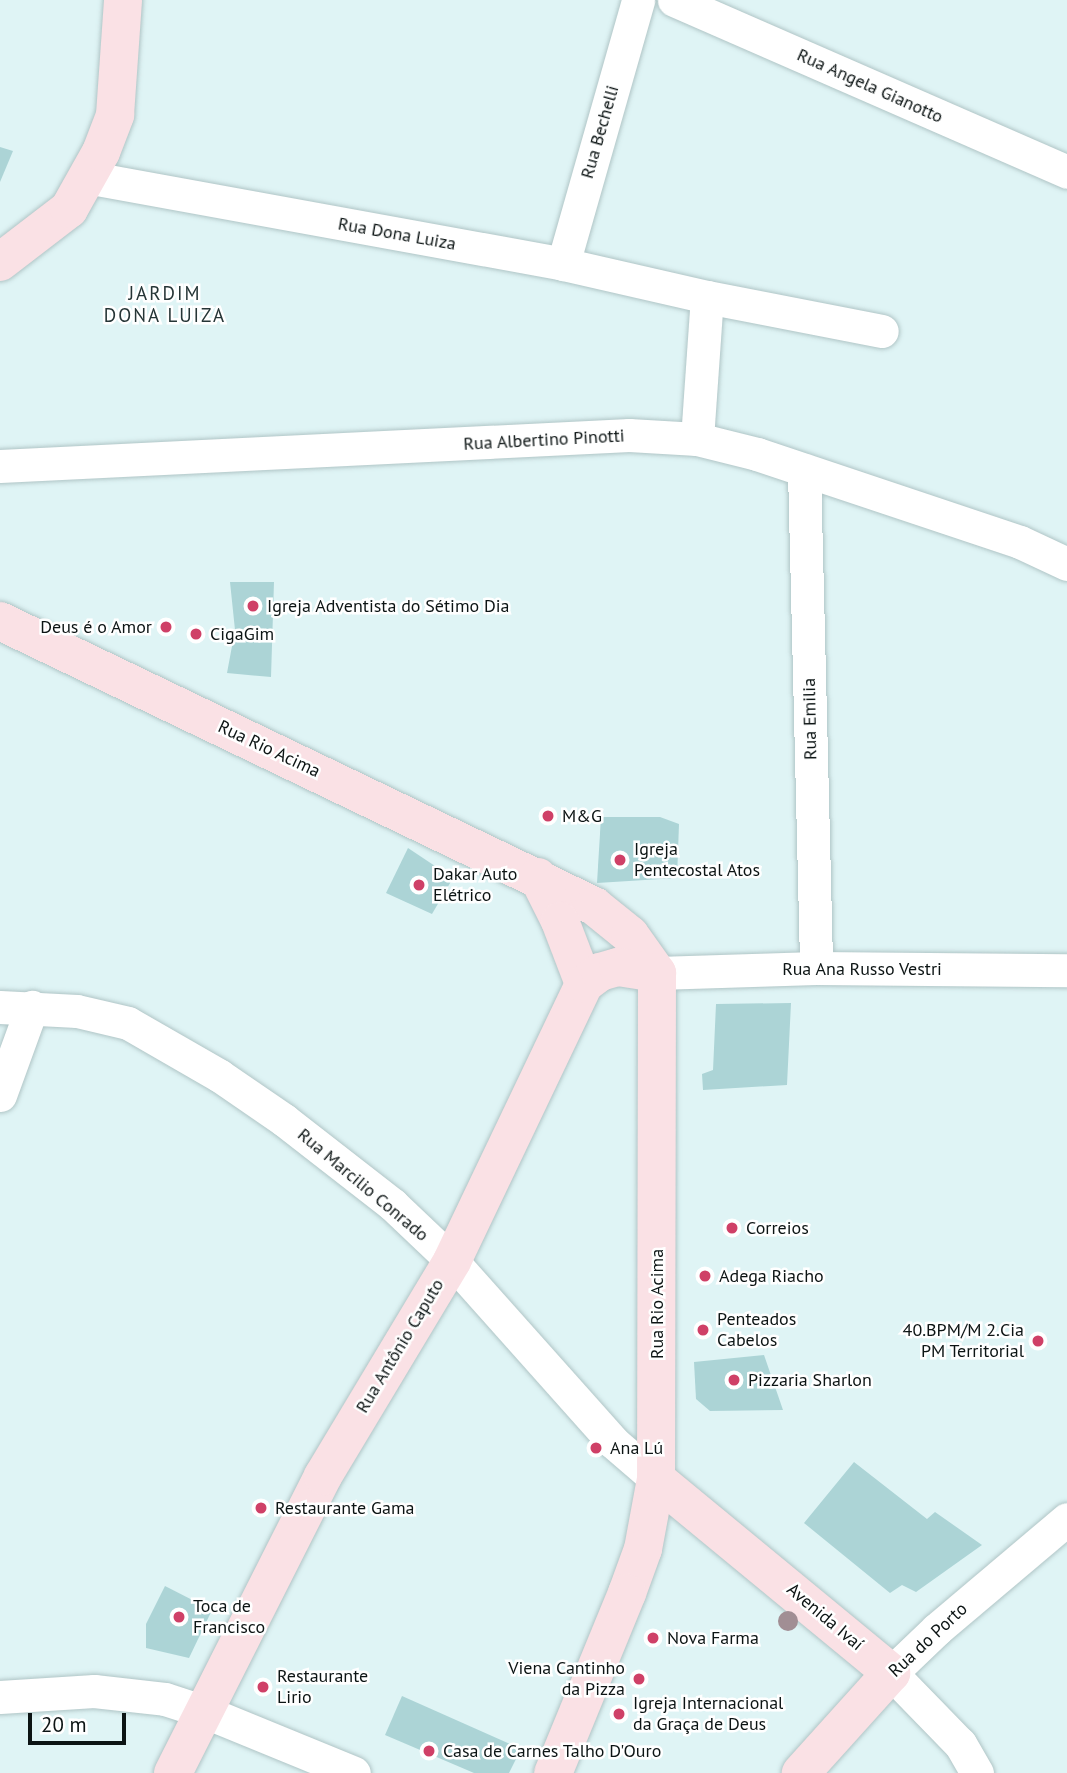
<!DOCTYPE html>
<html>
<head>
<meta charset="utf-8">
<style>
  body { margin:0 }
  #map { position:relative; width:1067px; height:1773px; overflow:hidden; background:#dff4f5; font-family:"PT Sans",sans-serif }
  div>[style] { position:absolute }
  .building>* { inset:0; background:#acd4d6 }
  .roads { filter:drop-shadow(0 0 2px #b0c5c6) drop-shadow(0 0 2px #b0c5c6) }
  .street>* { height:33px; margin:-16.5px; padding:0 16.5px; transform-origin:16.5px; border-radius:16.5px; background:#fff }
  .secondary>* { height:38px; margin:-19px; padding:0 19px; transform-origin:19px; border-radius:19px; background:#fae1e5 }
  .trees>* { width:20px; height:20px; margin:-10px; border-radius:50%; background:#a18e94 }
  .dots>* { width:19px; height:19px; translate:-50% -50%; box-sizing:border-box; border:4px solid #fff; border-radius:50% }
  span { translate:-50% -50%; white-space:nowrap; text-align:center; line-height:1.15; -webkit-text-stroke:5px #fff; paint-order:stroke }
  .street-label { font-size:18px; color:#0c1414 }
  .poi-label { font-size:18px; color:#0c1414 }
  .left { translate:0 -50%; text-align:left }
  .right { translate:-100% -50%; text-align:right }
  .neighbourhood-label { font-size:19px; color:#253536; letter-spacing:2px }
  .scale { position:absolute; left:28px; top:1713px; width:98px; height:32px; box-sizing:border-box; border:4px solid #0c1414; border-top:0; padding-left:9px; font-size:21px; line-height:24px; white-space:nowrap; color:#0c1414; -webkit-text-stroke:5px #fff; paint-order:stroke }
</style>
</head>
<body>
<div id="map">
  <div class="building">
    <i style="clip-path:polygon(0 147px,13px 151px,0 182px)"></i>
    <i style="clip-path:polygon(230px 582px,274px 582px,271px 677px,227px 673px,235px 630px)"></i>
    <i style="clip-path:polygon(601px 817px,660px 817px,679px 824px,677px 878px,597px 883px)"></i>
    <i style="clip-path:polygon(408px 848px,453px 878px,432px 914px,386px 893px)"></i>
    <i style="clip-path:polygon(791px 1003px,787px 1085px,703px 1090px,702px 1074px,713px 1070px,716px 1004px)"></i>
    <i style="clip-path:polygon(764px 1355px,783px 1410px,710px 1411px,696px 1399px,694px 1362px)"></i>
    <i style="clip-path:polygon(854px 1462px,927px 1519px,935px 1512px,982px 1545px,916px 1592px,902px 1585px,890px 1593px,804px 1523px)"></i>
    <i style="clip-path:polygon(165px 1586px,212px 1610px,189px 1658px,146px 1648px,146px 1624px)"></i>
    <i style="clip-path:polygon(402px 1696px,521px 1749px,509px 1773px,474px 1773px,385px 1735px)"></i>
  </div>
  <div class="roads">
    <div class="street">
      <i style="left:674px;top:0;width:429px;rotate:23.6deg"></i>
      <i style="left:86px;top:177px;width:485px;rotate:10.3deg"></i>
      <i style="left:563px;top:264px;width:148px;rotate:12.9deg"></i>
      <i style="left:707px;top:297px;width:178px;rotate:11deg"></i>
      <i style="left:563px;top:264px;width:274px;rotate:-74.1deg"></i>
      <i style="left:697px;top:439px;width:142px;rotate:-86deg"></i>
      <i style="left:0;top:466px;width:630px;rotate:-2.82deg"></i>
      <i style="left:629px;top:435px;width:68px;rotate:3.4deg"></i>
      <i style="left:697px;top:439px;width:62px;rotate:14deg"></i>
      <i style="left:757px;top:454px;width:277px;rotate:18.5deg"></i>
      <i style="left:1020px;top:542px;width:52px;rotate:25.1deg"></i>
      <i style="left:804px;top:470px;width:498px;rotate:88.6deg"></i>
      <i style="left:657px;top:973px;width:159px;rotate:-1.8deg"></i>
      <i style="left:816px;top:968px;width:251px;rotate:0.5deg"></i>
      <i style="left:0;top:1007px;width:77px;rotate:3deg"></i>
      <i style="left:77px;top:1011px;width:52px;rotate:13.2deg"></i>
      <i style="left:128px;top:1023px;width:106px;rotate:29.9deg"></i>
      <i style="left:220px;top:1076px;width:78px;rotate:34.5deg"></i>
      <i style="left:284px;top:1120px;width:138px;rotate:37.9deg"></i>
      <i style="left:393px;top:1205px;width:81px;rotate:43.5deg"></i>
      <i style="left:452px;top:1261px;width:242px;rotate:48.3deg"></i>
      <i style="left:613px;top:1442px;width:57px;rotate:40.7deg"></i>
      <i style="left:0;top:1095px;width:94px;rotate:-70deg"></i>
      <i style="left:0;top:1697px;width:94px;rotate:-3.7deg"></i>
      <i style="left:94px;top:1691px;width:71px;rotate:6.4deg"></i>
      <i style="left:165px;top:1699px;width:40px;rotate:18deg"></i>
      <i style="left:203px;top:1711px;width:163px;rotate:22.3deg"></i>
      <i style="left:977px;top:1773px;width:34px;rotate:-120deg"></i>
      <i style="left:960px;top:1744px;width:99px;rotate:-134.2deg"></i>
      <i style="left:891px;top:1673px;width:64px;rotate:-43.7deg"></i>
      <i style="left:937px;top:1629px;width:170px;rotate:-40.2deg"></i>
    </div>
    <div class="secondary">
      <i style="left:0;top:262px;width:87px;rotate:-37.5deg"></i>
      <i style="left:69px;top:209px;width:65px;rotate:-60.7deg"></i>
      <i style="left:101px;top:152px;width:40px;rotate:-69deg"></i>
      <i style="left:115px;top:115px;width:115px;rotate:-86deg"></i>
      <i style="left:0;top:621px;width:659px;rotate:25.63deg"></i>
      <i style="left:594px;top:906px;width:46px;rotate:38.9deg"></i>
      <i style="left:630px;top:935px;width:47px;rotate:54.6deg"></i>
      <i style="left:657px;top:973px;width:506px;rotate:90.11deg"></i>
      <i style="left:656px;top:1479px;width:71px;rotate:100.5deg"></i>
      <i style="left:643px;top:1549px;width:47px;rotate:110deg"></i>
      <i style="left:627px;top:1593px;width:195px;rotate:112.3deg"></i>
      <i style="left:538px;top:877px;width:49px;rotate:63.4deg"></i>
      <i style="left:560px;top:921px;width:67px;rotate:69.1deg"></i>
      <i style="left:656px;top:1479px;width:305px;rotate:39.5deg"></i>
      <i style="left:891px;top:1673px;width:135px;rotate:132deg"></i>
      <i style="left:173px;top:1773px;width:333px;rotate:-63.2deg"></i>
      <i style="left:323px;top:1476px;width:251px;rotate:-59deg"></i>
      <i style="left:452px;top:1261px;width:307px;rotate:-64.5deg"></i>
      <i style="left:584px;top:984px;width:20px;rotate:-37deg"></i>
      <i style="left:600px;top:972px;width:19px;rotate:-16deg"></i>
      <i style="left:618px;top:967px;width:39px;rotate:9deg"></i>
    </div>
  </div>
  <div class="trees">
    <i style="left:788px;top:1621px"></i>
  </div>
  <div class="dots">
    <i style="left:253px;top:606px;background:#cf4067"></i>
    <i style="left:166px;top:627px;background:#cf4067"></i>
    <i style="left:196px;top:634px;background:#cf4067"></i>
    <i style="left:548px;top:816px;background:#cf4067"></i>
    <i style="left:620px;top:860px;background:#cf4067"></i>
    <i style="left:419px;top:885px;background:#cf4067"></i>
    <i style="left:732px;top:1228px;background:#cf4067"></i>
    <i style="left:705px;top:1276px;background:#cf4067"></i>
    <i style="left:703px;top:1330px;background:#cf4067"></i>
    <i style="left:1038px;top:1341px;background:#cf4067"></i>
    <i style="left:734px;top:1380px;background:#cf4067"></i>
    <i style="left:596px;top:1448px;background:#cf4067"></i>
    <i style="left:261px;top:1508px;background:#cf4067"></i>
    <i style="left:179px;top:1617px;background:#cf4067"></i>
    <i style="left:653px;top:1638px;background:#cf4067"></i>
    <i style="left:639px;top:1679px;background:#cf4067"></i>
    <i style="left:263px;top:1687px;background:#cf4067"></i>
    <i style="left:619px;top:1714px;background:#cf4067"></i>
    <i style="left:429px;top:1751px;background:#cf4067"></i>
  </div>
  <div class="street-label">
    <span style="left:870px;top:86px;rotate:24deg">Rua Angela Gianotto</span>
    <span style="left:600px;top:132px;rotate:-74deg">Rua Bechelli</span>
    <span style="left:397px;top:234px;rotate:10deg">Rua Dona Luiza</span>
    <span style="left:544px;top:440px;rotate:-3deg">Rua Albertino Pinotti</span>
    <span style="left:810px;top:719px;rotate:-91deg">Rua Emilia</span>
    <span style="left:269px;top:749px;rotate:25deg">Rua Rio Acima</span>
    <span style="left:862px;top:969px">Rua Ana Russo Vestri</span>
    <span style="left:363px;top:1185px;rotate:40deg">Rua Marcilio Conrado</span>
    <span style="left:657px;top:1304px;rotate:-90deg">Rua Rio Acima</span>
    <span style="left:400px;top:1346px;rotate:-59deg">Rua Antônio Caputo</span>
    <span style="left:825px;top:1617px;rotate:40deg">Avenida Ivaí</span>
    <span style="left:928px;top:1640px;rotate:-43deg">Rua do Porto</span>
  </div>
  <div class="poi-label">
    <span class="left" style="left:267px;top:606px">Igreja Adventista do Sétimo Dia</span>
    <span class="right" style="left:152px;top:627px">Deus é o Amor</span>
    <span class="left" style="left:210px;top:634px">CigaGim</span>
    <span class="left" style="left:562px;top:816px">M&amp;G</span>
    <span class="left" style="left:634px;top:860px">Igreja<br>Pentecostal Atos</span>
    <span class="left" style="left:433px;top:885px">Dakar Auto<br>Elétrico</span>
    <span class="left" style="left:746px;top:1228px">Correios</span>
    <span class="left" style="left:719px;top:1276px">Adega Riacho</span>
    <span class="left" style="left:717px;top:1330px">Penteados<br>Cabelos</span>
    <span class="right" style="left:1024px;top:1341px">40.BPM/M 2.Cia<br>PM Territorial</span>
    <span class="left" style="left:748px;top:1380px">Pizzaria Sharlon</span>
    <span class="left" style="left:610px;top:1448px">Ana Lú</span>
    <span class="left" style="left:275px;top:1508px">Restaurante Gama</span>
    <span class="left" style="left:193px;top:1617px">Toca de<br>Francisco</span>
    <span class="left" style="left:667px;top:1638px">Nova Farma</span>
    <span class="right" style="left:625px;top:1679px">Viena Cantinho<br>da Pizza</span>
    <span class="left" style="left:277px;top:1687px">Restaurante<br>Lirio</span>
    <span class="left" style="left:633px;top:1714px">Igreja Internacional<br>da Graça de Deus</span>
    <span class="left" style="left:443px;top:1751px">Casa de Carnes Talho D'Ouro</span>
  </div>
  <div class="neighbourhood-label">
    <span style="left:165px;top:305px">JARDIM<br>DONA LUIZA</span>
  </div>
  <div class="scale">20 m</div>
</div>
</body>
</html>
